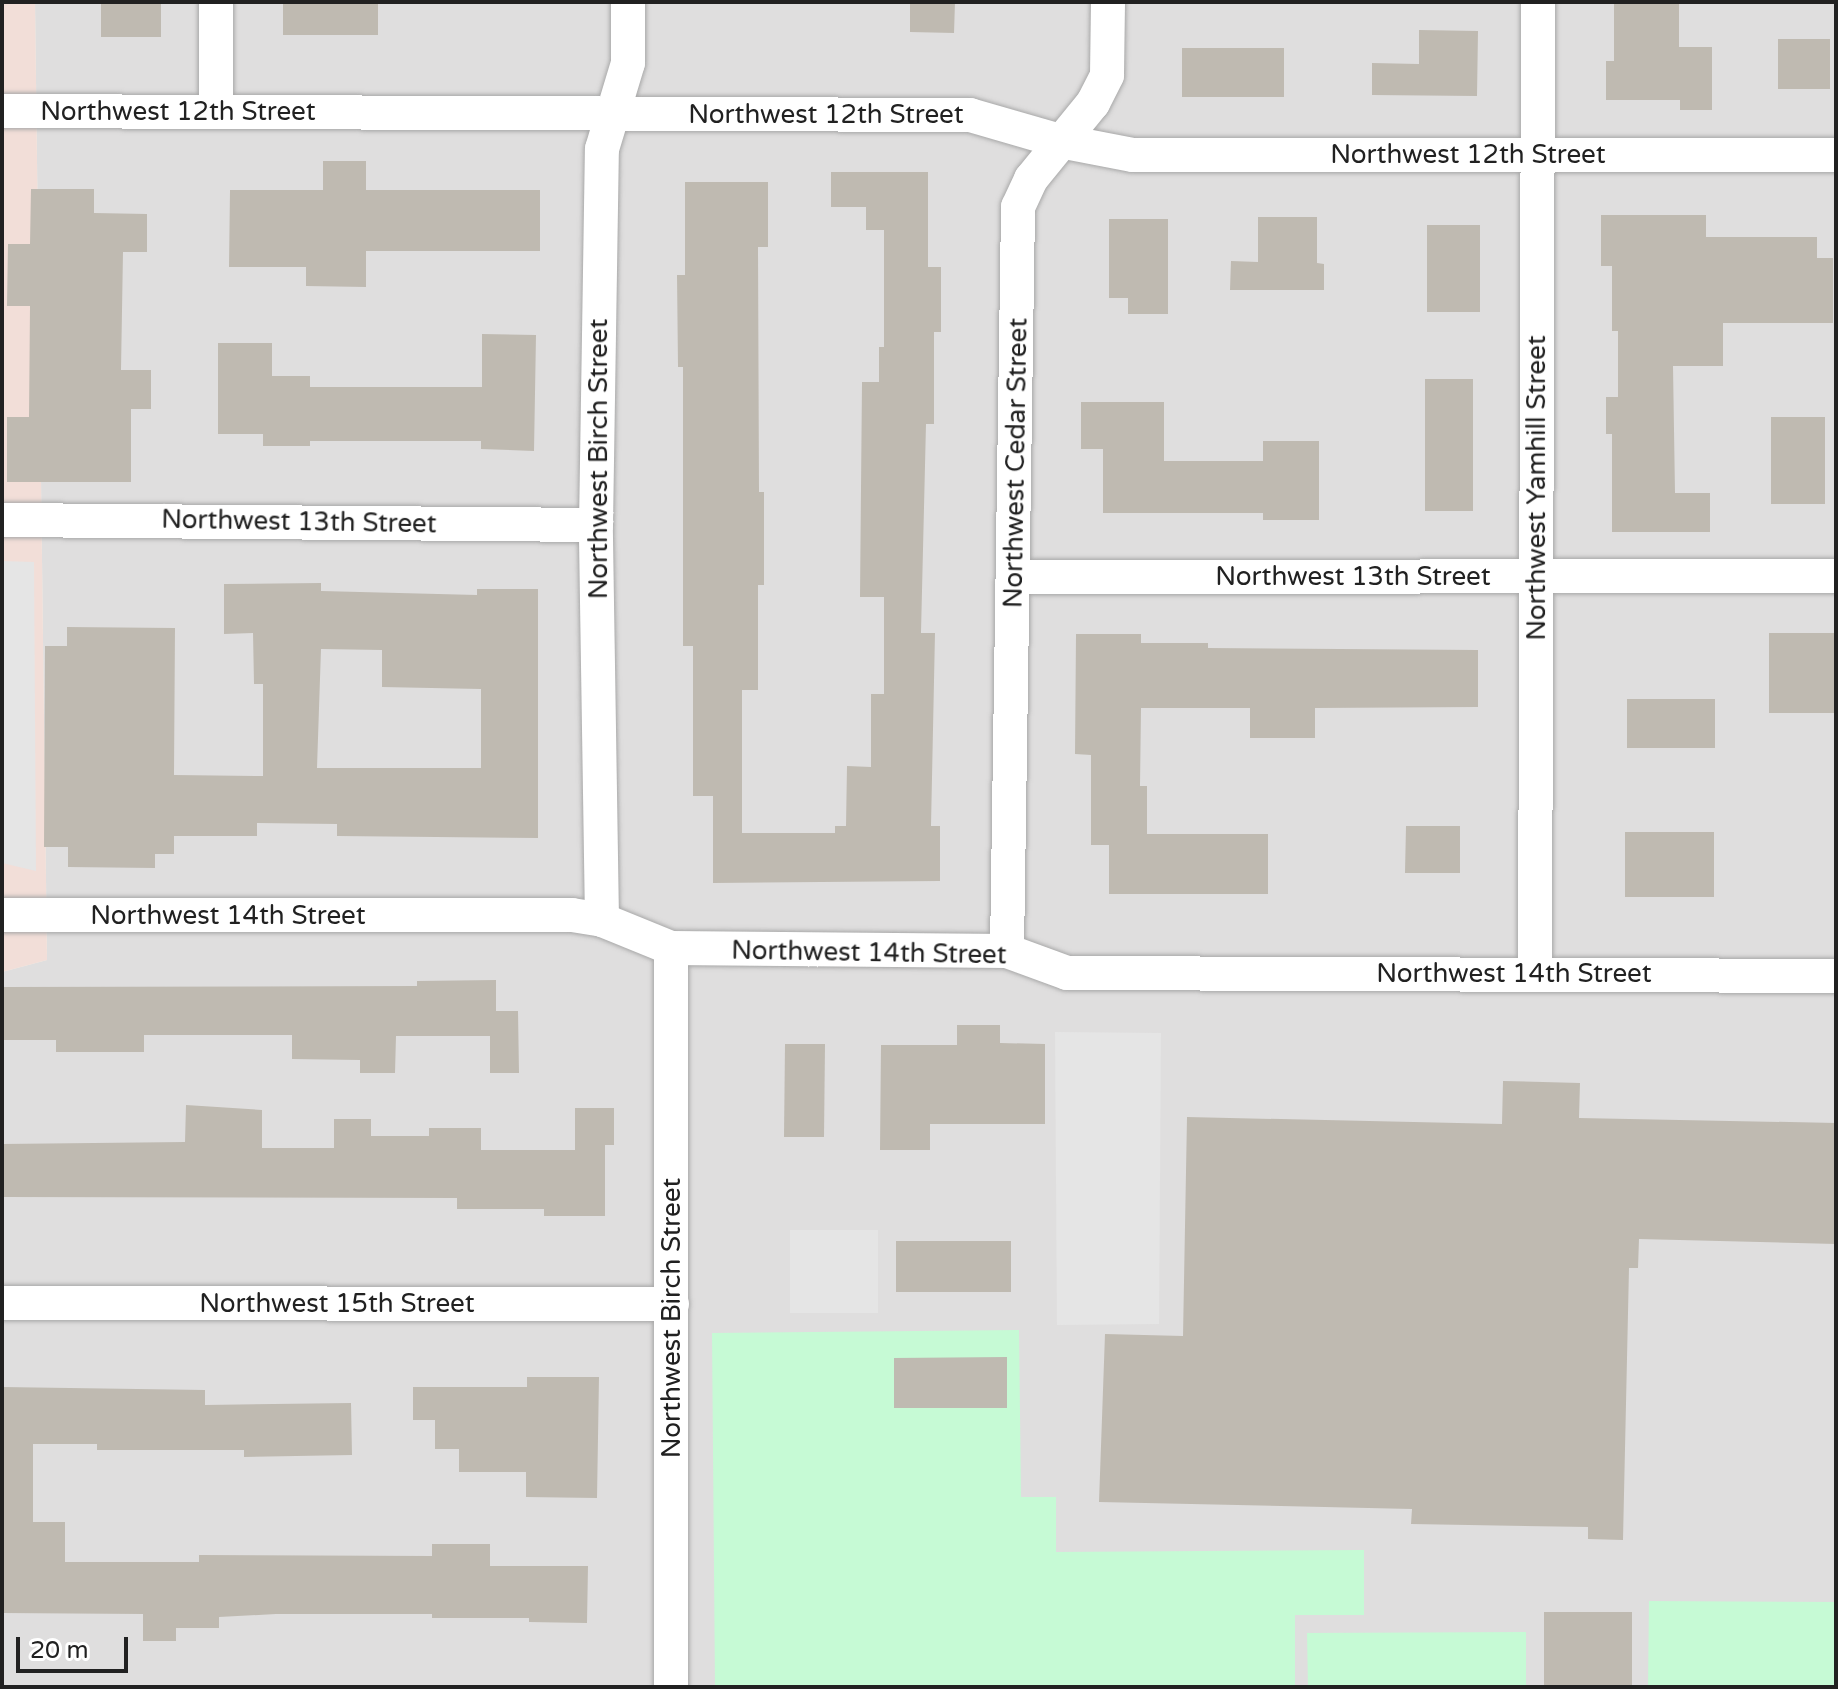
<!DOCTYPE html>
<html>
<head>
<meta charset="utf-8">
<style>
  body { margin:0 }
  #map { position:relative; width:1838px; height:1689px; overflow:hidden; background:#f2f0e8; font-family:"Varela Round",sans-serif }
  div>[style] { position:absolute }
  .residential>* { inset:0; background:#dfdede }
  .commercial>* { inset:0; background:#f2ded8 }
  .park>* { inset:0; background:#c6fad5 }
  .parking>* { inset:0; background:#e5e5e5 }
  .building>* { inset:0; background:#bfbab1 }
  .roads { filter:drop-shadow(0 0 2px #a8a8a8) drop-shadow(0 0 2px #a8a8a8) }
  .street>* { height:34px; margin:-17px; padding:0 17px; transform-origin:17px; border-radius:17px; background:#fff }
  span { translate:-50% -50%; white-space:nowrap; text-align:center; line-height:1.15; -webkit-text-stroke:6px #fff; paint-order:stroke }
  .street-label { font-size:26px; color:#212121 }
  .frame { position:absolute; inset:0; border:4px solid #212121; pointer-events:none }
  .scale { position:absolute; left:16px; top:1637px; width:112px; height:36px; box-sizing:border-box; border:4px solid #212121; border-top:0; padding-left:10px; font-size:24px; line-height:28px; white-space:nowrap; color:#212121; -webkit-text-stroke:6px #fff; paint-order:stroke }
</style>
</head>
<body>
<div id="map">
  <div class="residential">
    <i style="clip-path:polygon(35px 2px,1836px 2px,1836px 1687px,2px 1687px,2px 972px,47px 960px)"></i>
  </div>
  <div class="commercial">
    <i style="clip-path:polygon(2px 2px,35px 2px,47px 960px,2px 972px)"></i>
  </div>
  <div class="park">
    <i style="clip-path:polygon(1019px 1330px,1021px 1497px,1056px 1497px,1056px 1552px,1364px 1550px,1364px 1615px,1295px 1615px,1295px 1687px,715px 1687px,712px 1333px)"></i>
    <i style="clip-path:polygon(1649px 1601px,1836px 1602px,1836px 1687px,1648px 1687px)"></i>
    <i style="clip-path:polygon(1526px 1632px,1526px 1687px,1308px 1687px,1307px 1633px)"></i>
  </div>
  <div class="parking">
    <i style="clip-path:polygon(2px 561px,34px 562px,36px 871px,2px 863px)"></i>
    <i style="clip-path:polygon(1055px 1032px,1161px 1033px,1159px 1324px,1057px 1325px)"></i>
    <i style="clip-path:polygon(790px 1230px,878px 1230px,878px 1313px,790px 1313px)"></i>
  </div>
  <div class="building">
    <i style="clip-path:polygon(101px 2px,161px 2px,161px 37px,101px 37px)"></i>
    <i style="clip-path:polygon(283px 2px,378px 2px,378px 35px,283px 35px)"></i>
    <i style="clip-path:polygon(910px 2px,955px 2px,954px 33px,910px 32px)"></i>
    <i style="clip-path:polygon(1614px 2px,1679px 2px,1679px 47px,1712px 47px,1712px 110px,1680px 110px,1680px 100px,1606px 100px,1606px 61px,1614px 61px)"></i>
    <i style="clip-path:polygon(1419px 30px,1478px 31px,1477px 96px,1372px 95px,1372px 63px,1419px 64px)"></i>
    <i style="clip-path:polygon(1778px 39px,1830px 39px,1830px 89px,1778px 89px)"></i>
    <i style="clip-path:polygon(1182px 48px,1284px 48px,1284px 97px,1182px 97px)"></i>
    <i style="clip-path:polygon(323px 161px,366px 161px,366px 190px,540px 190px,540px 251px,366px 251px,366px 287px,306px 286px,306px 267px,229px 267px,230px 190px,323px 190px)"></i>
    <i style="clip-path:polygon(831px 172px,928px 172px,928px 267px,941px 267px,941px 332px,934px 332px,934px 424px,926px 424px,921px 633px,935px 633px,931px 826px,940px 826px,940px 881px,713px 883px,713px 796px,693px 796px,693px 646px,683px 646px,683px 367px,678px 367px,677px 275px,685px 275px,685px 182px,768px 182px,768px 247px,758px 247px,759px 492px,764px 492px,764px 585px,758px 585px,758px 690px,742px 690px,742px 833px,835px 833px,835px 826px,846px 826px,847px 766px,871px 767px,871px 694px,884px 694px,884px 597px,860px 597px,862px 382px,879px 382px,879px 347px,884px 347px,884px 230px,866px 230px,866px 207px,831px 207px)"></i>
    <i style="clip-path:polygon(31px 189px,94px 189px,94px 213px,147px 214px,147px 252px,123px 252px,121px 370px,151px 370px,151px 409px,131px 409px,131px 482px,7px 482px,7px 417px,29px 417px,30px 306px,7px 306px,8px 244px,30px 244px)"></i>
    <i style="clip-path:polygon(1601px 215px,1706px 215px,1706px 237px,1817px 237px,1817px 258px,1833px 258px,1833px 323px,1723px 323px,1723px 366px,1673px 366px,1675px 493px,1710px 493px,1710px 532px,1612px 532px,1612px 434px,1606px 434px,1606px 397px,1618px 397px,1618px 331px,1612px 331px,1612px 266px,1601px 266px)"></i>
    <i style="clip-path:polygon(1258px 217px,1317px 217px,1317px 263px,1324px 264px,1324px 290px,1230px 290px,1231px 261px,1258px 262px)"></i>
    <i style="clip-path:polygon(1109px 219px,1168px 219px,1168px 314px,1128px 314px,1128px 298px,1109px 298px)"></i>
    <i style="clip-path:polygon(1427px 225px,1480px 225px,1480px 312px,1427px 312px)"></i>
    <i style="clip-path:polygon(482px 334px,536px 335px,534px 451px,481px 449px,481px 441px,310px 441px,310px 446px,263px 446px,263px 434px,218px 434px,218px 343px,272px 343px,272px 376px,310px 376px,310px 387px,482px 387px)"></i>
    <i style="clip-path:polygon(1425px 379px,1473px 379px,1473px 511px,1425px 511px)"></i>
    <i style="clip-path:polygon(1081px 402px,1164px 402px,1164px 461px,1263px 461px,1263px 441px,1319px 441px,1319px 520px,1263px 520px,1263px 513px,1103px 513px,1103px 449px,1081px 449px)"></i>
    <i style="clip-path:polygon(1771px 417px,1825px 417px,1825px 504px,1771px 504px)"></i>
    <i style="clip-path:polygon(evenodd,321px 583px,321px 591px,477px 595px,477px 589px,538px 589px,538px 838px,337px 836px,337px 824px,257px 823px,257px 836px,174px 836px,174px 854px,155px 854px,155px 868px,68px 867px,68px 847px,44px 847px,45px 646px,67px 646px,67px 627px,175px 628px,174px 775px,263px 776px,263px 684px,254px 684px,253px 633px,224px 634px,224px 584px,321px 583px,321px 649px,382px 650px,382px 687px,481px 689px,481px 768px,317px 768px,321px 649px)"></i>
    <i style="clip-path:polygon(1769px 633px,1836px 633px,1836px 713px,1769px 713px)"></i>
    <i style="clip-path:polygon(1076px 634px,1141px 634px,1141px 643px,1208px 643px,1208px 648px,1478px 650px,1478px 707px,1315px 708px,1315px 738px,1250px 738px,1250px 708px,1141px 708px,1140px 786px,1147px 786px,1147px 834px,1268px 834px,1268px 894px,1109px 894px,1109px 845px,1091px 845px,1091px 755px,1075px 754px)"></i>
    <i style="clip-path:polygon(1627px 699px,1715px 699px,1715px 748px,1627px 748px)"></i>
    <i style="clip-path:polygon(1406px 826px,1460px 826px,1460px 873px,1405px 873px)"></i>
    <i style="clip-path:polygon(1625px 832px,1714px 832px,1714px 897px,1625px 897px)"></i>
    <i style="clip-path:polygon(496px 980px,496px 1011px,518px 1011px,519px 1073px,490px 1073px,490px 1036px,396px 1036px,395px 1073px,360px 1073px,360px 1060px,292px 1059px,292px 1035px,144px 1035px,144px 1052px,56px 1052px,56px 1040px,2px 1040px,2px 987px,417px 986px,417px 981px)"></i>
    <i style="clip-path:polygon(957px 1025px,1000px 1025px,1000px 1043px,1045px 1044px,1045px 1124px,930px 1124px,930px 1150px,880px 1150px,881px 1045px,957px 1045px)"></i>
    <i style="clip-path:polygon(785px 1044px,825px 1044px,824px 1137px,784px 1137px)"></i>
    <i style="clip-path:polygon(1503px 1081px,1580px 1083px,1579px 1118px,1836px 1123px,1836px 1244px,1639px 1239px,1638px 1268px,1629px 1268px,1623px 1540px,1588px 1539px,1588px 1527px,1411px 1524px,1412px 1509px,1099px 1502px,1105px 1334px,1183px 1336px,1187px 1117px,1502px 1124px)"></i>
    <i style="clip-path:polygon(186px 1105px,262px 1110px,262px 1148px,334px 1148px,334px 1119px,371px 1119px,371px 1136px,429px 1136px,429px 1128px,481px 1128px,481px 1150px,575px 1150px,575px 1108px,614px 1108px,614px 1145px,605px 1145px,605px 1216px,544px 1216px,544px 1209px,457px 1209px,457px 1198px,2px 1197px,2px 1144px,185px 1142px)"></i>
    <i style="clip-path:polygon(896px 1241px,1011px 1241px,1011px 1292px,896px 1292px)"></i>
    <i style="clip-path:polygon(1007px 1357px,1007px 1408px,894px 1408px,894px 1358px)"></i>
    <i style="clip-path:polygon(527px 1377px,599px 1377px,597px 1498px,526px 1497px,526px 1472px,459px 1472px,459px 1449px,435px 1449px,435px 1420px,413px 1420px,413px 1387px,527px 1387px)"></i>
    <i style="clip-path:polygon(2px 1387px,205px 1390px,205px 1405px,351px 1403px,352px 1455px,244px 1457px,244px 1450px,97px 1450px,97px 1444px,33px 1444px,33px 1522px,65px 1522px,65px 1562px,199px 1562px,199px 1555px,432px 1556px,432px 1544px,490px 1544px,490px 1566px,588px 1566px,587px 1623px,529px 1622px,529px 1618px,432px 1618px,432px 1614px,276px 1614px,219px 1617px,219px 1628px,176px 1628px,176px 1641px,143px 1641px,143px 1614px,2px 1613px)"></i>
    <i style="clip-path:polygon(1544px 1612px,1632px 1612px,1632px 1687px,1544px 1687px)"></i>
  </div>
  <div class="roads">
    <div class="street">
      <i style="left:2px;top:111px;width:968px;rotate:0.24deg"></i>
      <i style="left:970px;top:115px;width:94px;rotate:16.1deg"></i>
      <i style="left:1060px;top:141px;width:74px;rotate:10.9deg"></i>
      <i style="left:1133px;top:155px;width:703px"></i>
      <i style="left:216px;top:112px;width:110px;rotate:-90deg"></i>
      <i style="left:2px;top:520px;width:594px;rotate:0.48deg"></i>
      <i style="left:1015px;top:577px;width:821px;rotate:-0.07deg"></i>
      <i style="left:2px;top:915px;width:570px"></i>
      <i style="left:572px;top:915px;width:30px;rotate:9deg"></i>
      <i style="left:602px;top:920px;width:74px;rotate:22.1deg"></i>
      <i style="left:671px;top:948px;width:336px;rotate:0.5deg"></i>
      <i style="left:1007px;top:951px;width:64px;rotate:20.1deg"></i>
      <i style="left:1067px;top:973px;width:769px;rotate:0.22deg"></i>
      <i style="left:602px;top:920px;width:395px;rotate:-90.9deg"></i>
      <i style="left:596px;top:525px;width:376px;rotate:-89.1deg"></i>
      <i style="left:602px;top:149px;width:90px;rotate:-73.2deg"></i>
      <i style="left:628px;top:63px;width:61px;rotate:-90deg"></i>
      <i style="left:1007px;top:951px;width:744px;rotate:-89.15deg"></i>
      <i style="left:1018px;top:207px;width:31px;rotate:-65deg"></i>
      <i style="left:1031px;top:179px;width:98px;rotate:-50.8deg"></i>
      <i style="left:1093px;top:103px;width:31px;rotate:-63deg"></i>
      <i style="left:1107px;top:75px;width:73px;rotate:-89.2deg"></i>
      <i style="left:1535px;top:975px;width:973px;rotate:-89.82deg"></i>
      <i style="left:2px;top:1303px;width:670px;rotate:0.09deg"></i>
      <i style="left:671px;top:1687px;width:739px;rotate:-90deg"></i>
    </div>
  </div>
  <div class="street-label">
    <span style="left:178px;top:112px">Northwest 12th Street</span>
    <span style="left:826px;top:115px">Northwest 12th Street</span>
    <span style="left:1468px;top:155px">Northwest 12th Street</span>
    <span style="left:599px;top:459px;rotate:-90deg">Northwest Birch Street</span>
    <span style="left:1016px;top:463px;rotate:-89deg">Northwest Cedar Street</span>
    <span style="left:1537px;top:488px;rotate:-90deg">Northwest Yamhill Street</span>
    <span style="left:299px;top:522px;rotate:1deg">Northwest 13th Street</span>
    <span style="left:1353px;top:577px">Northwest 13th Street</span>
    <span style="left:228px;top:916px">Northwest 14th Street</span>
    <span style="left:869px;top:953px;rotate:1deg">Northwest 14th Street</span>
    <span style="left:1514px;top:974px">Northwest 14th Street</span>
    <span style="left:337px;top:1304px">Northwest 15th Street</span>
    <span style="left:672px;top:1318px;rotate:-90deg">Northwest Birch Street</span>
  </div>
  <div class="frame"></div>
  <div class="scale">20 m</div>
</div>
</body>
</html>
